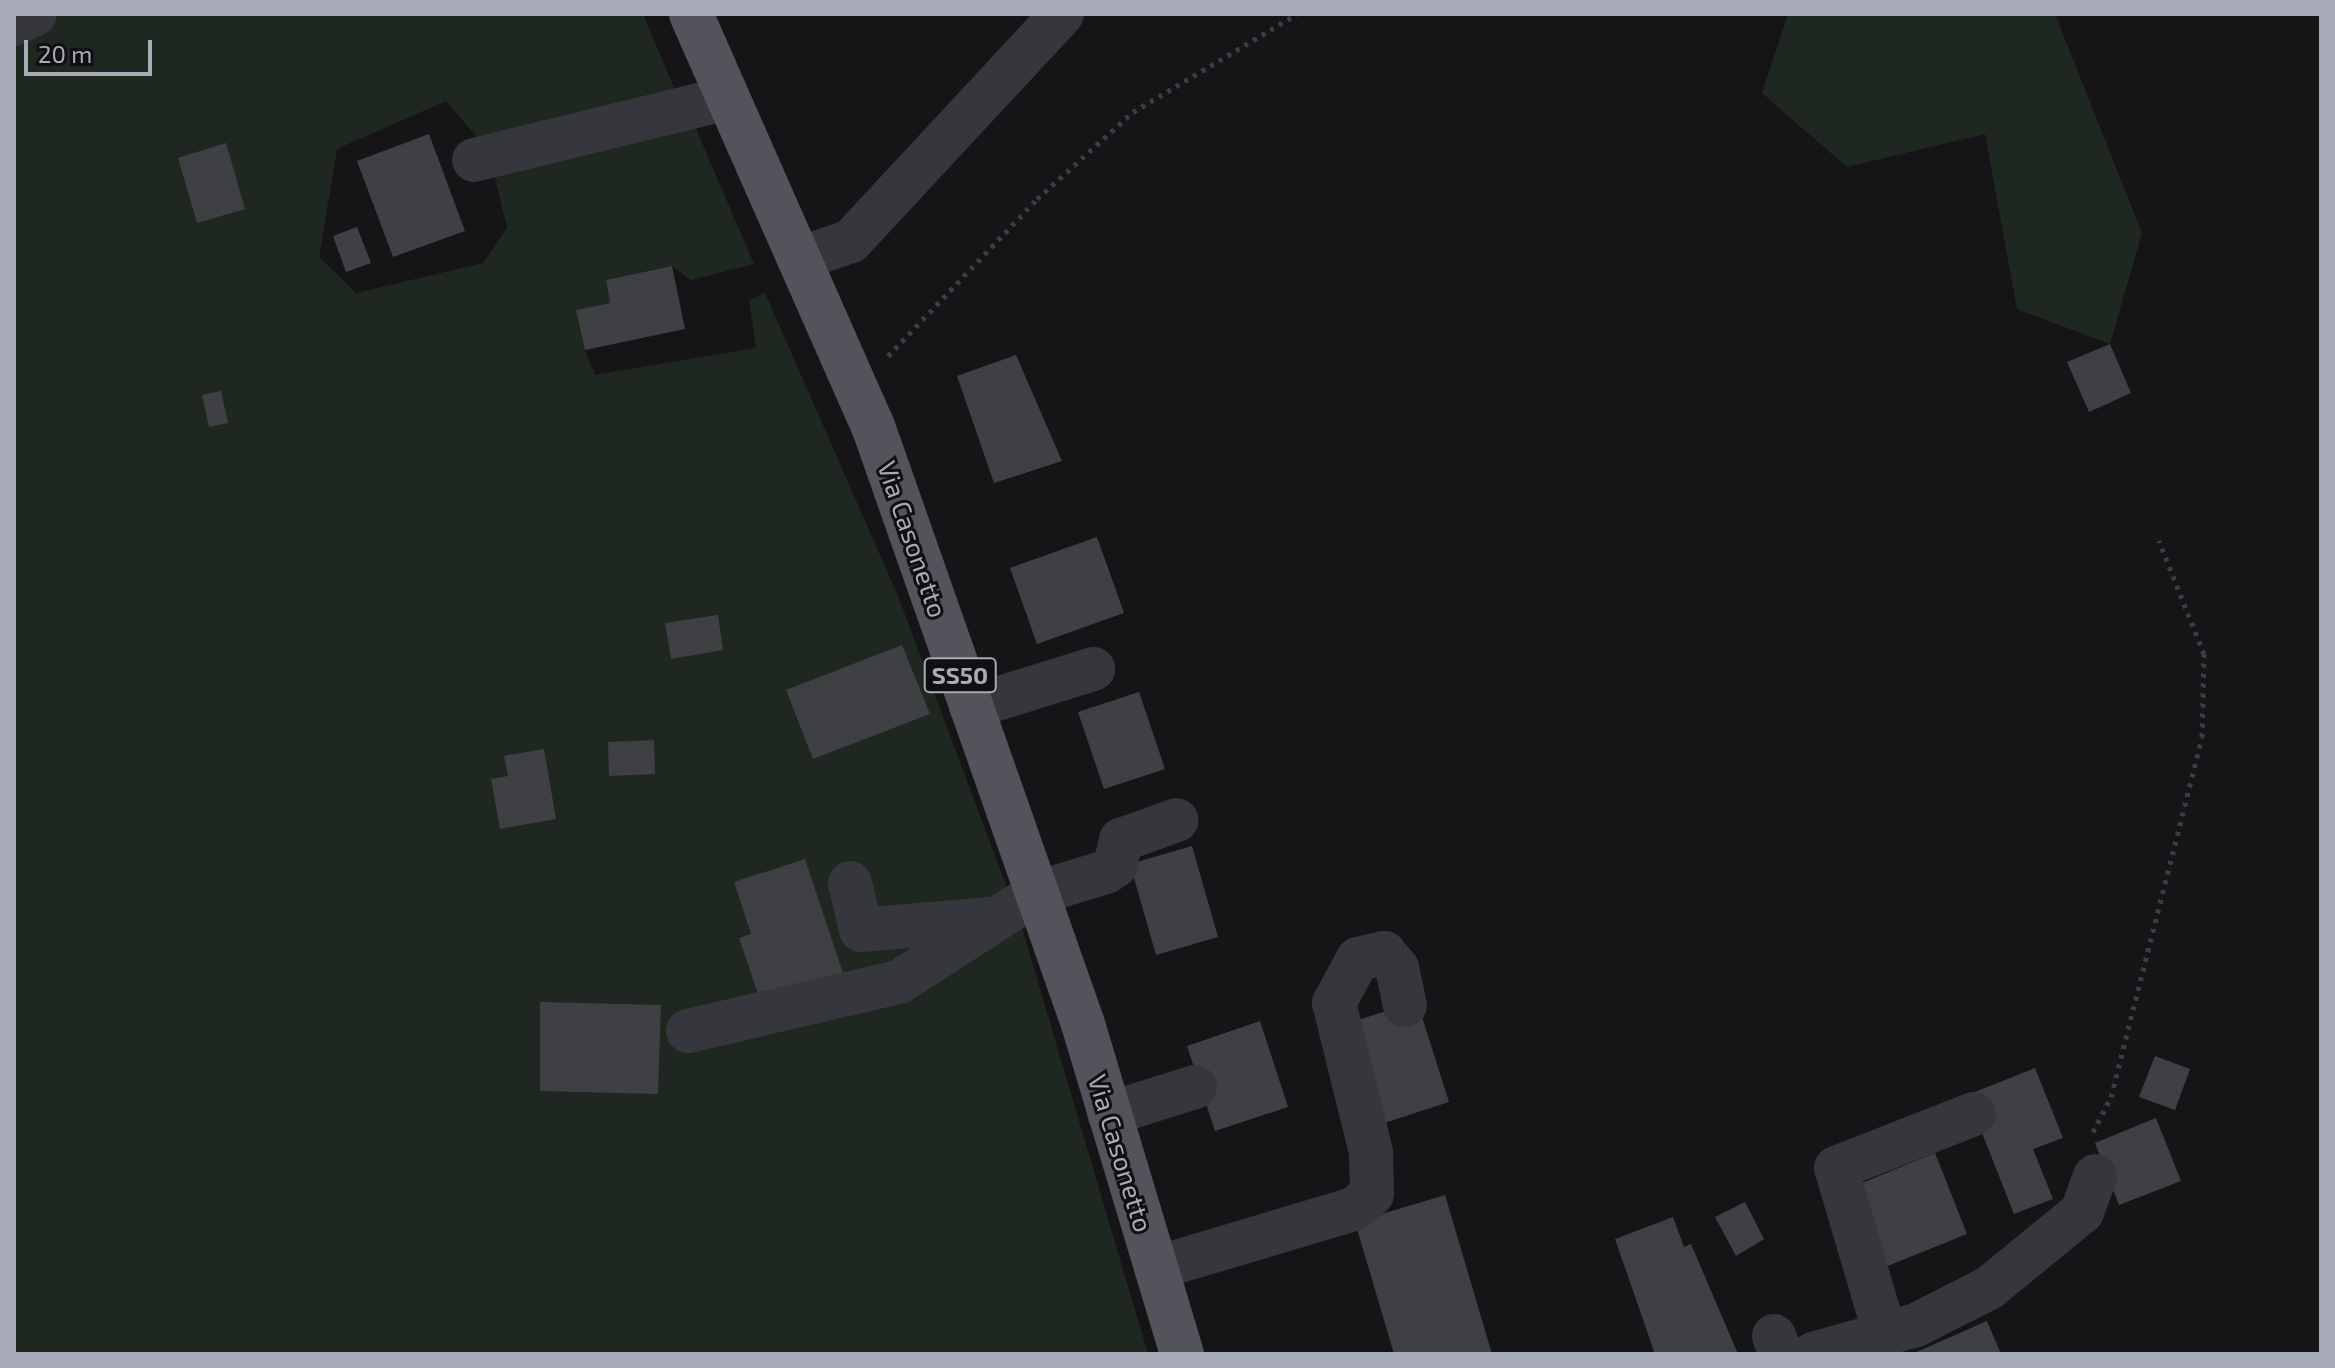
<!DOCTYPE html>
<html>
<head>
<meta charset="utf-8">
<style>
  body { margin:0 }
  #map { position:relative; width:2335px; height:1368px; overflow:hidden; background:#151517; font-family:"Exo 2",sans-serif }
  div>[style] { position:absolute }
  .green>* { inset:0; background:#1f2721 }
  .building>* { inset:0; background:#3f4044 }
  .path>* { height:5px; margin-top:-2.5px; transform-origin:0; background:repeating-linear-gradient(90deg,#3c3d43 0 4px,transparent 0 10px) }
  .minor>* { height:44px; margin:-22px; padding:0 22px; transform-origin:22px; border-radius:22px; background:#36373c }
  .major>* { height:44px; margin:-22px; padding:0 22px; transform-origin:22px; border-radius:22px; background:#52535b }
  span { translate:-50% -50%; white-space:nowrap; text-align:center; line-height:1.15; -webkit-text-stroke:6px #101012; paint-order:stroke }
  .shield-label span { padding:2px 6px; background:#101012; border:2px solid; border-radius:6px; -webkit-text-stroke-width:0 }
  .shield-label { font-size:24px; color:#a7abb7; font-weight:700 }
  .street-label { font-size:26px; color:#a7abb7 }
  .frame { position:absolute; inset:0; border:16px solid #a7abb7; pointer-events:none }
  .scale { position:absolute; left:24px; top:40px; width:128px; height:36px; box-sizing:border-box; border:4px solid #a7abb7; border-top:0; padding-left:10px; font-size:24px; line-height:28px; white-space:nowrap; color:#a7abb7; -webkit-text-stroke:6px #101012; paint-order:stroke }
</style>
</head>
<body>
<div id="map">
  <div class="green">
    <i style="clip-path:polygon(14px 14px,643px 14px,675px 90px,481px 142px,446px 101px,337px 149px,319px 257px,356px 293px,483px 263px,507px 228px,492px 166px,690px 115px,754px 264px,691px 280px,672px 266px,606px 280px,610px 303px,577px 310px,585px 350px,595px 375px,756px 348px,749px 300px,765px 293px,898px 596px,1022px 928px,1148px 1354px,14px 1354px)"></i>
    <i style="clip-path:polygon(1788px 14px,2055px 14px,2142px 233px,2110px 344px,2017px 309px,1985px 134px,1847px 167px,1762px 93px)"></i>
  </div>
  <div class="building">
    <i style="clip-path:polygon(429px 134px,465px 231px,393px 257px,357px 161px)"></i>
    <i style="clip-path:polygon(226px 143px,245px 209px,197px 223px,178px 158px)"></i>
    <i style="clip-path:polygon(357px 227px,371px 263px,346px 272px,333px 236px)"></i>
    <i style="clip-path:polygon(672px 266px,685px 329px,585px 350px,576px 310px,610px 303px,606px 280px)"></i>
    <i style="clip-path:polygon(2110px 344px,2131px 393px,2089px 412px,2067px 362px)"></i>
    <i style="clip-path:polygon(1016px 355px,1062px 461px,994px 483px,957px 376px)"></i>
    <i style="clip-path:polygon(221px 391px,228px 423px,209px 427px,202px 395px)"></i>
    <i style="clip-path:polygon(1097px 537px,1124px 613px,1037px 644px,1010px 568px)"></i>
    <i style="clip-path:polygon(718px 615px,723px 650px,671px 659px,665px 623px)"></i>
    <i style="clip-path:polygon(902px 645px,930px 714px,813px 759px,786px 690px)"></i>
    <i style="clip-path:polygon(1139px 692px,1165px 769px,1104px 789px,1078px 712px)"></i>
    <i style="clip-path:polygon(654px 740px,655px 774px,609px 776px,608px 742px)"></i>
    <i style="clip-path:polygon(544px 749px,556px 819px,500px 829px,491px 779px,508px 776px,504px 756px)"></i>
    <i style="clip-path:polygon(1192px 846px,1218px 937px,1156px 955px,1130px 864px)"></i>
    <i style="clip-path:polygon(805px 859px,843px 973px,760px 1000px,739px 938px,751px 934px,734px 882px)"></i>
    <i style="clip-path:polygon(1417px 1001px,1449px 1102px,1378px 1125px,1346px 1024px)"></i>
    <i style="clip-path:polygon(540px 1002px,661px 1005px,658px 1094px,540px 1091px)"></i>
    <i style="clip-path:polygon(1260px 1021px,1288px 1107px,1215px 1131px,1187px 1046px)"></i>
    <i style="clip-path:polygon(2155px 1056px,2190px 1069px,2175px 1110px,2139px 1097px)"></i>
    <i style="clip-path:polygon(2035px 1068px,2063px 1138px,2033px 1149px,2053px 1199px,2014px 1214px,1967px 1095px)"></i>
    <i style="clip-path:polygon(2156px 1118px,2181px 1181px,2119px 1205px,2095px 1143px)"></i>
    <i style="clip-path:polygon(1935px 1153px,1967px 1234px,1885px 1267px,1852px 1187px)"></i>
    <i style="clip-path:polygon(1445px 1195px,1492px 1354px,1394px 1354px,1355px 1222px)"></i>
    <i style="clip-path:polygon(1745px 1202px,1764px 1239px,1736px 1256px,1715px 1217px)"></i>
    <i style="clip-path:polygon(1673px 1217px,1684px 1247px,1691px 1244px,1738px 1354px,1655px 1354px,1615px 1239px)"></i>
    <i style="clip-path:polygon(1987px 1321px,2001px 1354px,1912px 1354px)"></i>
  </div>
  <div class="path">
    <i style="left:888px;top:356px;width:216px;rotate:-46.5deg"></i>
    <i style="left:1037px;top:199px;width:130px;rotate:-42.2deg"></i>
    <i style="left:1133px;top:112px;width:191px;rotate:-30.9deg"></i>
    <i style="left:2093px;top:1132px;width:39px;rotate:-63deg"></i>
    <i style="left:2111px;top:1097px;width:371px;rotate:-75.8deg"></i>
    <i style="left:2202px;top:737px;width:83px;rotate:-88.6deg"></i>
    <i style="left:2204px;top:654px;width:122px;rotate:-111.7deg"></i>
  </div>
  <div class="minor">
    <i style="left:14px;top:24px;width:23px;rotate:-25deg"></i>
    <i style="left:474px;top:160px;width:261px;rotate:-13.7deg"></i>
    <i style="left:799px;top:259px;width:55px;rotate:-19.1deg"></i>
    <i style="left:851px;top:241px;width:310px;rotate:-47.1deg"></i>
    <i style="left:971px;top:707px;width:128px;rotate:-17.3deg"></i>
    <i style="left:850px;top:883px;width:48px;rotate:76.8deg"></i>
    <i style="left:861px;top:930px;width:129px;rotate:-4.9deg"></i>
    <i style="left:688px;top:1031px;width:217px;rotate:-13.1deg"></i>
    <i style="left:899px;top:982px;width:164px;rotate:-32.8deg"></i>
    <i style="left:1037px;top:893px;width:72px;rotate:-16.9deg"></i>
    <i style="left:1106px;top:872px;width:11px;rotate:-34deg"></i>
    <i style="left:1115px;top:866px;width:27px;rotate:-77deg"></i>
    <i style="left:1121px;top:840px;width:59px;rotate:-19.7deg"></i>
    <i style="left:1109px;top:1114px;width:90px;rotate:-17.4deg"></i>
    <i style="left:1156px;top:1268px;width:207px;rotate:-16.6deg"></i>
    <i style="left:1354px;top:1209px;width:23px;rotate:-40deg"></i>
    <i style="left:1372px;top:1194px;width:42px;rotate:-91.4deg"></i>
    <i style="left:1371px;top:1152px;width:154px;rotate:-103.9deg"></i>
    <i style="left:1334px;top:1003px;width:50px;rotate:-61.4deg"></i>
    <i style="left:1358px;top:959px;width:27px;rotate:-13deg"></i>
    <i style="left:1384px;top:953px;width:20px;rotate:49deg"></i>
    <i style="left:1397px;top:968px;width:38px;rotate:78deg"></i>
    <i style="left:1885px;top:1334px;width:173px;rotate:-106.4deg"></i>
    <i style="left:1836px;top:1168px;width:148px;rotate:-21.4deg"></i>
    <i style="left:1774px;top:1336px;width:19px;rotate:69deg"></i>
    <i style="left:1813px;top:1354px;width:107px;rotate:-15.7deg"></i>
    <i style="left:1916px;top:1325px;width:82px;rotate:-26.9deg"></i>
    <i style="left:1989px;top:1288px;width:120px;rotate:-39.3deg"></i>
    <i style="left:2082px;top:1212px;width:38px;rotate:-70deg"></i>
  </div>
  <div class="major">
    <i style="left:691px;top:14px;width:450px;rotate:66.2deg"></i>
    <i style="left:873px;top:426px;width:634px;rotate:70.65deg"></i>
    <i style="left:1083px;top:1024px;width:345px;rotate:73.3deg"></i>
  </div>
  <div class="shield-label">
    <span style="left:960px;top:675px">SS50</span>
  </div>
  <div class="street-label">
    <span style="left:913px;top:539px;rotate:71deg">Via Casonetto</span>
    <span style="left:1121px;top:1153px;rotate:73deg">Via Casonetto</span>
  </div>
  <div class="frame"></div>
  <div class="scale">20 m</div>
</div>
</body>
</html>
